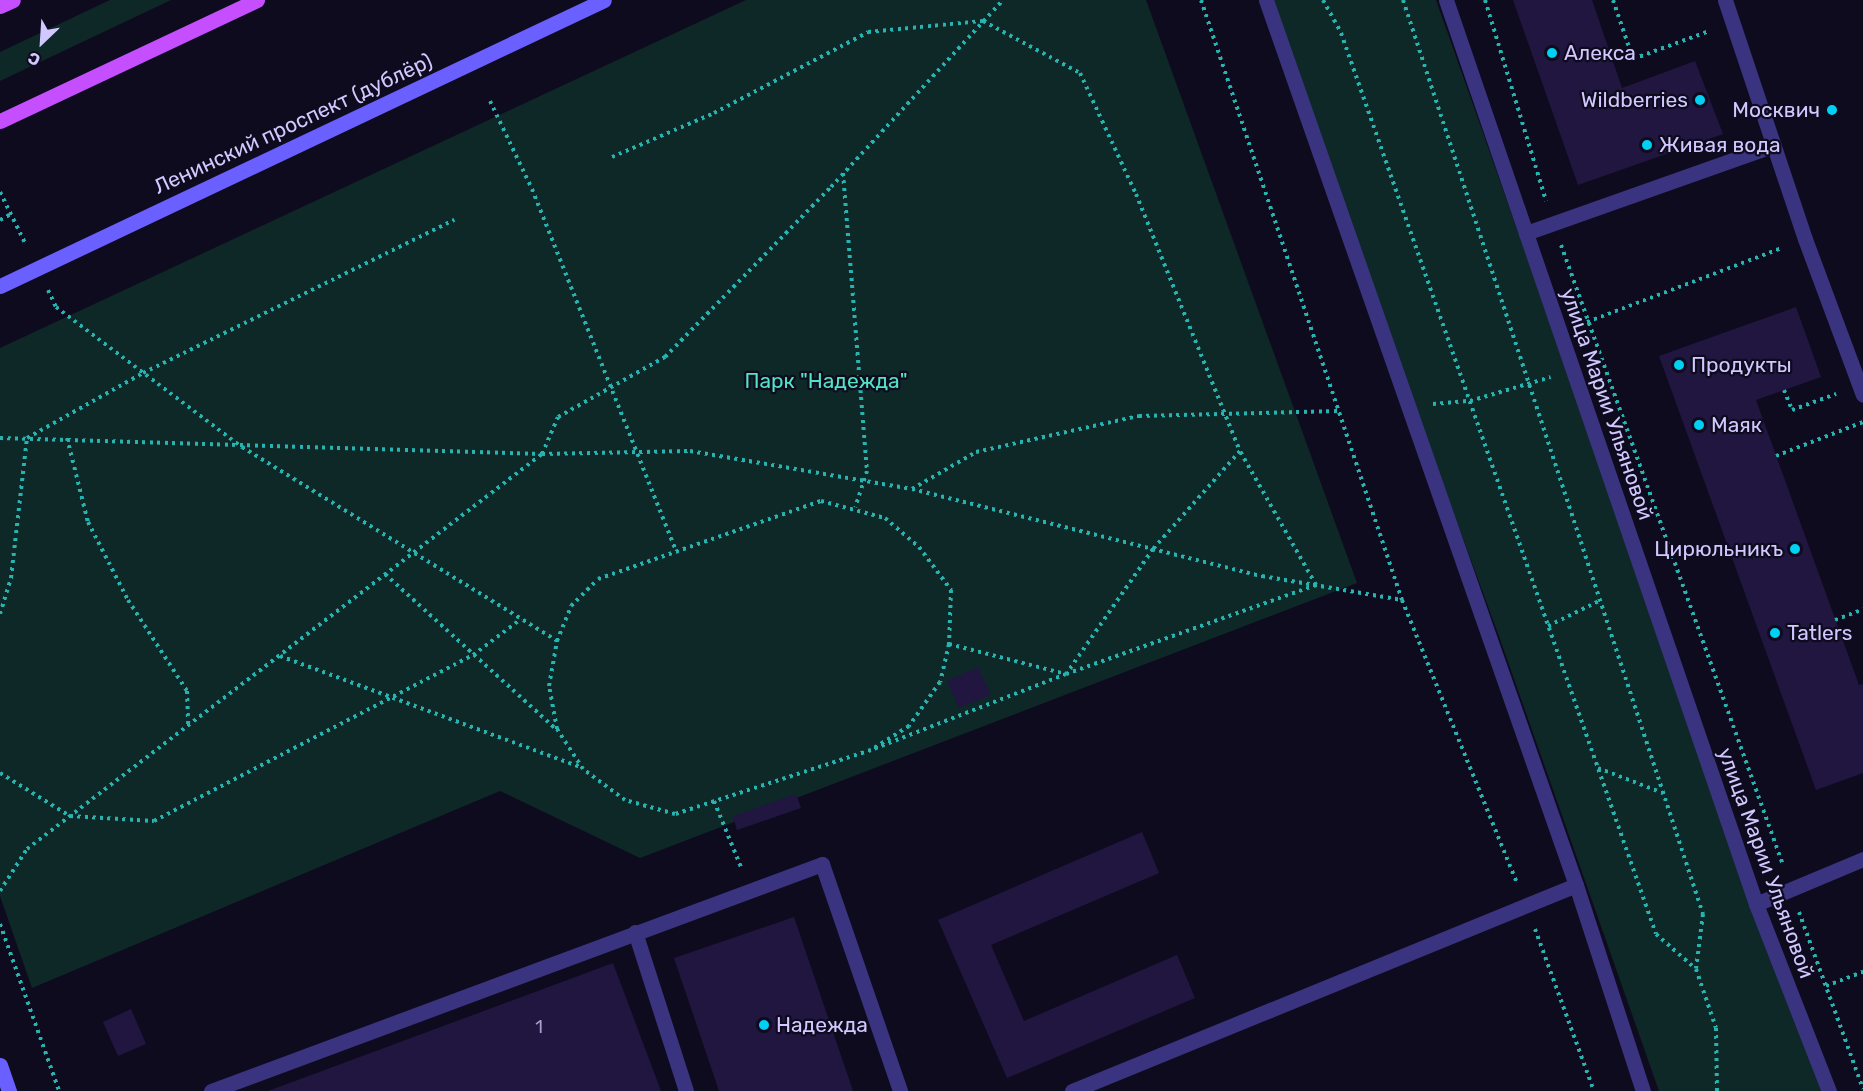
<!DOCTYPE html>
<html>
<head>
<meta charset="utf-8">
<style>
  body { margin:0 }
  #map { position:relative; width:1863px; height:1091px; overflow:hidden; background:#0f0b1e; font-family:Rubik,sans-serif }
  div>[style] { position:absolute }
  .green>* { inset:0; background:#0e2828 }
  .building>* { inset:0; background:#201640 }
  .path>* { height:4px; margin-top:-2px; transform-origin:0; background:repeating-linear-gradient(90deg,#27b4b1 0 3px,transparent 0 7.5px) }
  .lane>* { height:15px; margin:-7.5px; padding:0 7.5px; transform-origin:7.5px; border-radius:7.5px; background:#3a3480 }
  .street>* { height:15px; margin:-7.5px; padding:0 7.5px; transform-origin:7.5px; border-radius:7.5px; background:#3a3480 }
  .secondary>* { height:15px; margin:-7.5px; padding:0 7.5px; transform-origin:7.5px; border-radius:7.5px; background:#6a5fff }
  .primary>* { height:15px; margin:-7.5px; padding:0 7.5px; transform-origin:7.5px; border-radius:7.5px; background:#c54fff }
  .dots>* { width:16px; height:16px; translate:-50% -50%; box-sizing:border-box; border:3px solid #0f0b1e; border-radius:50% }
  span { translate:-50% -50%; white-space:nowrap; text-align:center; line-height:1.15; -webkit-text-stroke:4.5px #0f0b1e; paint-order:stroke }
  .number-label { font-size:18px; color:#a59ccf }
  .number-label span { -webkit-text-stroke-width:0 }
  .poi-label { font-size:21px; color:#d1c8ff }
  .left { translate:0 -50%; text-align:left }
  .right { translate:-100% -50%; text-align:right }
  .street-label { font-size:21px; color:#d1c8ff }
  .park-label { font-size:21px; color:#50e4c5 }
  .north { position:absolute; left:12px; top:12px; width:60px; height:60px; -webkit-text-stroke:4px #0f0b1e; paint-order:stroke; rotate:205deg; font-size:16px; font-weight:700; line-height:24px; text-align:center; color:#d1c8ff }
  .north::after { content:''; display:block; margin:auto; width:21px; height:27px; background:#d1c8ff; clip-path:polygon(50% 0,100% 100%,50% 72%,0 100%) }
</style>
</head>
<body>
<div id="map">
  <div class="green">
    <i style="clip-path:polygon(110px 0,171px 0,0 81px,0 52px)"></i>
    <i style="clip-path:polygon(746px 0,1146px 0,1357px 583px,640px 858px,500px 791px,32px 988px,0 896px,0 348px)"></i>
    <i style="clip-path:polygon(1273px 0,1436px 0,1822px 1091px,1659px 1091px,1500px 639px,1276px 29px)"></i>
  </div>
  <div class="building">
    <i style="clip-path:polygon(1513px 0,1592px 0,1622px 88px,1695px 61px,1723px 134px,1578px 185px)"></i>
    <i style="clip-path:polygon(1796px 307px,1821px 377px,1756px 400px,1859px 685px,1863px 684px,1863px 773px,1816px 790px,1659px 356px)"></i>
    <i style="clip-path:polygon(978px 667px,991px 695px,959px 708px,947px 681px)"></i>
    <i style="clip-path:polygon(796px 794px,801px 808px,737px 830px,733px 816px)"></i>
    <i style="clip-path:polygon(1142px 832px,1159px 873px,991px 945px,1024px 1021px,1177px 955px,1195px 998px,1007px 1078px,938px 920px)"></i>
    <i style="clip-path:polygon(794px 917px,853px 1091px,719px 1091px,674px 958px)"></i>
    <i style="clip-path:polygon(613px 963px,661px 1091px,268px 1091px)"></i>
    <i style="clip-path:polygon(131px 1009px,146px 1044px,118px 1056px,103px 1022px)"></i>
  </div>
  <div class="path">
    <i style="left:1201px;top:0;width:633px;rotate:71.48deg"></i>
    <i style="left:1402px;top:600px;width:305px;rotate:67.9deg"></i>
    <i style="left:1323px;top:0;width:38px;rotate:61deg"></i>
    <i style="left:1341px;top:33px;width:954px;rotate:70.73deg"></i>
    <i style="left:1656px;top:934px;width:53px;rotate:41.2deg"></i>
    <i style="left:1696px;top:969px;width:62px;rotate:71.3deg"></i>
    <i style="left:1716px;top:1028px;width:63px;rotate:89.1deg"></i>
    <i style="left:1403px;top:0;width:962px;rotate:71.83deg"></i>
    <i style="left:1703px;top:914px;width:55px;rotate:97.3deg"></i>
    <i style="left:1485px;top:0;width:210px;rotate:73.1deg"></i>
    <i style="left:1613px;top:0;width:62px;rotate:71.3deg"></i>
    <i style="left:1633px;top:59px;width:81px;rotate:-20.2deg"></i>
    <i style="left:490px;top:101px;width:98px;rotate:64.5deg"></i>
    <i style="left:532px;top:189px;width:390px;rotate:68.3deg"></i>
    <i style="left:612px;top:157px;width:111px;rotate:-23.3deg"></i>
    <i style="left:714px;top:113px;width:174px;rotate:-27.7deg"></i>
    <i style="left:868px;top:32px;width:116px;rotate:-5.5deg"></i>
    <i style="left:983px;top:21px;width:110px;rotate:28.2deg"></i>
    <i style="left:1080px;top:73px;width:133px;rotate:65.2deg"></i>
    <i style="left:1136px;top:194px;width:277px;rotate:68deg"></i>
    <i style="left:1240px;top:451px;width:131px;rotate:131.6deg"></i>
    <i style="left:1153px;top:549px;width:152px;rotate:124.8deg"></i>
    <i style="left:1066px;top:674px;width:209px;rotate:158.7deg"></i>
    <i style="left:843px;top:173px;width:299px;rotate:85.4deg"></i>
    <i style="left:867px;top:471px;width:38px;rotate:108deg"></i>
    <i style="left:0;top:192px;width:59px;rotate:63.9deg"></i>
    <i style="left:0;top:220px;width:13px;rotate:-29deg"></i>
    <i style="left:1561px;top:245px;width:659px;rotate:70.3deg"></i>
    <i style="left:48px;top:290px;width:19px;rotate:65deg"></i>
    <i style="left:56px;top:307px;width:233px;rotate:37deg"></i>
    <i style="left:242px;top:447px;width:370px;rotate:31.6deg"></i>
    <i style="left:1587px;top:322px;width:209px;rotate:-20.8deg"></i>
    <i style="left:1784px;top:390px;width:22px;rotate:68deg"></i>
    <i style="left:1792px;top:410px;width:47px;rotate:-20deg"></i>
    <i style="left:1433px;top:404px;width:37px;rotate:-5deg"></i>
    <i style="left:1470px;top:401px;width:84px;rotate:-16.5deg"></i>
    <i style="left:0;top:438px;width:542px;rotate:1.69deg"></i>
    <i style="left:542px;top:454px;width:148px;rotate:-1.2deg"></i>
    <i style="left:690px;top:451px;width:225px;rotate:9.7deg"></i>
    <i style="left:912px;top:489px;width:361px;rotate:14deg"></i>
    <i style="left:1262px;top:576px;width:142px;rotate:9.7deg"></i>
    <i style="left:67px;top:438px;width:87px;rotate:76deg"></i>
    <i style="left:88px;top:522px;width:88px;rotate:62.9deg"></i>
    <i style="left:128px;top:600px;width:108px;rotate:57deg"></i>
    <i style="left:187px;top:691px;width:34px;rotate:88deg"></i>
    <i style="left:1776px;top:456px;width:93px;rotate:-21.3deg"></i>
    <i style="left:912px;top:489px;width:74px;rotate:-30deg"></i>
    <i style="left:976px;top:452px;width:167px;rotate:-12.5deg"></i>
    <i style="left:1139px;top:416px;width:200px;rotate:-1.4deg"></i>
    <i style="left:821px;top:501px;width:66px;rotate:14.9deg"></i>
    <i style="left:885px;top:518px;width:45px;rotate:40.5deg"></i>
    <i style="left:919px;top:547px;width:54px;rotate:53.3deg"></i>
    <i style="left:951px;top:590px;width:54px;rotate:92.1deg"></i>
    <i style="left:949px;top:644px;width:39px;rotate:103deg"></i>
    <i style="left:940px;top:682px;width:54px;rotate:125.2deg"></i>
    <i style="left:909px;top:726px;width:45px;rotate:147.7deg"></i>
    <i style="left:871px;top:750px;width:206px;rotate:161.9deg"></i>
    <i style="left:675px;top:814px;width:52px;rotate:-164.4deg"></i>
    <i style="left:625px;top:800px;width:52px;rotate:-143.6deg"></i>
    <i style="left:583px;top:769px;width:48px;rotate:-123deg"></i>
    <i style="left:557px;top:729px;width:44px;rotate:-100.5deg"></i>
    <i style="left:549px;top:686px;width:46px;rotate:-79.9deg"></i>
    <i style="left:557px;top:641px;width:38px;rotate:-68deg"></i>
    <i style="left:571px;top:606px;width:38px;rotate:-45deg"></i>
    <i style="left:598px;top:579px;width:236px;rotate:-19.3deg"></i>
    <i style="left:385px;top:574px;width:231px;rotate:42.2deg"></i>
    <i style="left:0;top:614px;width:38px;rotate:-73deg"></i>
    <i style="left:11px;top:578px;width:141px;rotate:-83.5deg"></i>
    <i style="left:27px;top:438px;width:133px;rotate:-29.3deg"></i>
    <i style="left:143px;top:373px;width:347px;rotate:-26.2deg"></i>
    <i style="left:1835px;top:620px;width:30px;rotate:-21deg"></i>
    <i style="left:1548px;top:626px;width:59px;rotate:-26.1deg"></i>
    <i style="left:949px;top:644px;width:121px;rotate:14.4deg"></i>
    <i style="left:1066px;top:674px;width:265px;rotate:-19.6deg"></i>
    <i style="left:1316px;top:585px;width:154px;rotate:-119.6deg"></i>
    <i style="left:280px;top:656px;width:322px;rotate:20.3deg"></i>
    <i style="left:1598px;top:768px;width:70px;rotate:21deg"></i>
    <i style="left:0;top:773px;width:82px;rotate:31.6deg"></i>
    <i style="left:70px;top:816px;width:84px;rotate:3.4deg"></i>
    <i style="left:154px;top:821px;width:360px;rotate:-27.5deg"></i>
    <i style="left:473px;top:655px;width:60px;rotate:-36.9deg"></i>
    <i style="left:714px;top:801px;width:71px;rotate:67.8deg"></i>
    <i style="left:0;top:891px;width:50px;rotate:-57.3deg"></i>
    <i style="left:27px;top:849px;width:649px;rotate:-37.49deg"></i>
    <i style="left:542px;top:454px;width:40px;rotate:-66.6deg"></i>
    <i style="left:558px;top:417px;width:123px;rotate:-29.3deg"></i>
    <i style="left:665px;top:357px;width:238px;rotate:-45.7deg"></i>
    <i style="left:831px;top:187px;width:254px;rotate:-47.4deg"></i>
    <i style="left:1799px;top:912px;width:188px;rotate:70.1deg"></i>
    <i style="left:0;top:924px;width:177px;rotate:70.5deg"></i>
    <i style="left:1535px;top:929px;width:172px;rotate:70deg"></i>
    <i style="left:1826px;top:986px;width:40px;rotate:-21deg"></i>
  </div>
  <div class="lane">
    <i style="left:1725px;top:0;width:252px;rotate:71.5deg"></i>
    <i style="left:1805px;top:239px;width:166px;rotate:69.6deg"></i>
    <i style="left:1526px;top:233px;width:263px;rotate:-19.5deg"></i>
    <i style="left:1756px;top:904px;width:116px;rotate:-22.8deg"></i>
    <i style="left:635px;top:932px;width:167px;rotate:72.2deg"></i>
    <i style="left:211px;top:1091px;width:652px;rotate:-20.38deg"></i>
    <i style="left:822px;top:864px;width:240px;rotate:71deg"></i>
    <i style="left:1072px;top:1091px;width:544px;rotate:-22.23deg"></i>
  </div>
  <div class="street">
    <i style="left:1266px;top:0;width:938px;rotate:70.7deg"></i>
    <i style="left:1576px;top:885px;width:217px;rotate:72deg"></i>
    <i style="left:1446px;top:0;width:956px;rotate:71.07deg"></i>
    <i style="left:1756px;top:904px;width:201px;rotate:68.7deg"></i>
  </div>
  <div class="secondary">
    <i style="left:0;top:286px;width:668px;rotate:-25.34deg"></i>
    <i style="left:0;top:1065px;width:28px;rotate:71deg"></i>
  </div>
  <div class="primary">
    <i style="left:0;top:6px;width:14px;rotate:-25deg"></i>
    <i style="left:0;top:121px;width:284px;rotate:-25.2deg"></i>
  </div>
  <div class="dots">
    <i style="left:1552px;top:53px;background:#00d0f3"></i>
    <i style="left:1700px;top:100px;background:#00d0f3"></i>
    <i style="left:1832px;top:110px;background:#00d0f3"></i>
    <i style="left:1647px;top:145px;background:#00d0f3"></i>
    <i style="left:1679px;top:365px;background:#00d0f3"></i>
    <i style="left:1699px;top:425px;background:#00d0f3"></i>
    <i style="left:1795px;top:549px;background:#00d0f3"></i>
    <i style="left:1775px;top:633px;background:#00d0f3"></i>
    <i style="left:764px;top:1025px;background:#00d0f3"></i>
  </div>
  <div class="number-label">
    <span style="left:539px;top:1027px">1</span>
  </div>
  <div class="poi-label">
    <span class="left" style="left:1564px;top:53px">Алекса</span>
    <span class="right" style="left:1688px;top:100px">Wildberries</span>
    <span class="right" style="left:1820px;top:110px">Москвич</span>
    <span class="left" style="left:1659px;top:145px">Живая вода</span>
    <span class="left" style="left:1691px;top:365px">Продукты</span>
    <span class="left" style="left:1711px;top:425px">Маяк</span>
    <span class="right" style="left:1783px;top:549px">Цирюльникъ</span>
    <span class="left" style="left:1787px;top:633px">Tatlers</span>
    <span class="left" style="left:776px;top:1025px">Надежда</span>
  </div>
  <div class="street-label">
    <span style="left:293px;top:124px;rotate:-25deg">Ленинский проспект (дублёр)</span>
    <span style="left:1607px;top:404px;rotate:71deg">улица Марии Ульяновой</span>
    <span style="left:1766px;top:863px;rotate:70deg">улица Марии Ульяновой</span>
  </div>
  <div class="park-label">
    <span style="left:826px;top:381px">Парк "Надежда"</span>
  </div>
  <div class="north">С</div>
</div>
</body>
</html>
